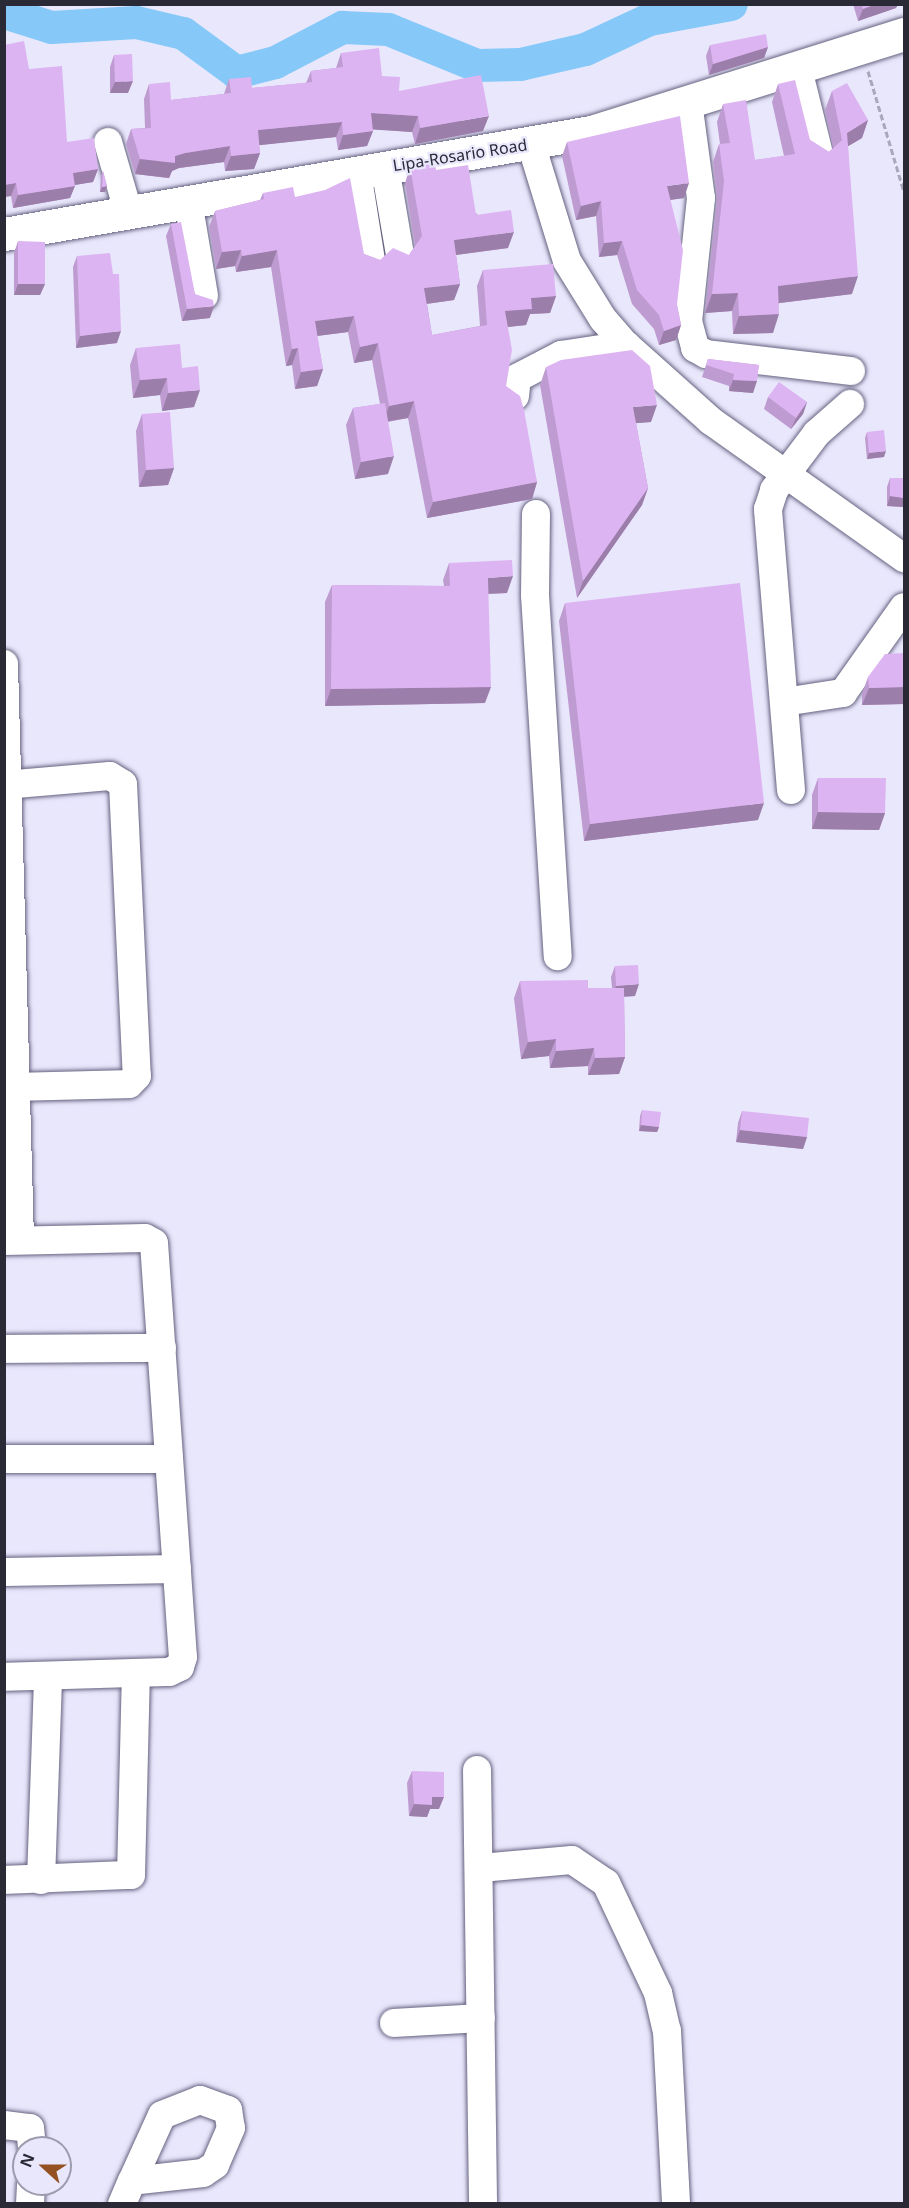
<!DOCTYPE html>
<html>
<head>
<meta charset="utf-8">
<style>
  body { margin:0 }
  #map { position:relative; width:909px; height:2208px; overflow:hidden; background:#e9e7fc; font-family:"Noto Sans",sans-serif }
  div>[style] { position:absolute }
  .river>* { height:33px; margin:-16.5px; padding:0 16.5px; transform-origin:16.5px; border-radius:16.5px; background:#86c9f8 }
  .path>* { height:3px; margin-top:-1.5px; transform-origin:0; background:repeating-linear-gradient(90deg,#a9a7b9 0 6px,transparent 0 9px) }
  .roads { filter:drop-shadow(0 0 2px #656280) drop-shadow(0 0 2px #656280) }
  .minor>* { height:28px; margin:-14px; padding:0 14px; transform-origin:14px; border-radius:14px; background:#fff }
  .major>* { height:33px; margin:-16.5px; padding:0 16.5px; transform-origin:16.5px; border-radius:16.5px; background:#fff }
  .wall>* { inset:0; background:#be9bd0 }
  .shaded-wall>* { inset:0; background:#9b7ea9 }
  .building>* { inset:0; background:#ddb4f2 }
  span { translate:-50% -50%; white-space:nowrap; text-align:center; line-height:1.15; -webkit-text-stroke:4.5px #e9e7fc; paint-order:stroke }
  .street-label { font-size:16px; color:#2a2936 }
  .frame { position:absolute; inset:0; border:6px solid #2a2936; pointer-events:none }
  .north { position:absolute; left:12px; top:2136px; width:60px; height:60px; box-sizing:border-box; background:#e9e7fc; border:2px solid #9d9bad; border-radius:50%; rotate:291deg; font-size:16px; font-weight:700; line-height:24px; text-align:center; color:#2a2936 }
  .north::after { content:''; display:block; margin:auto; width:21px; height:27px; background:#945122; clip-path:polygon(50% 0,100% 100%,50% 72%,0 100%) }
</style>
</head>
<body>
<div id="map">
  <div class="river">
    <i style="left:4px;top:12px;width:49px;rotate:17.7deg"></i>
    <i style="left:51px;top:27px;width:85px;rotate:-3.4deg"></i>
    <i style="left:136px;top:22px;width:48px;rotate:13.2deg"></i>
    <i style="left:183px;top:33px;width:66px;rotate:36.3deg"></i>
    <i style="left:236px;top:72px;width:40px;rotate:-14.4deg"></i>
    <i style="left:275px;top:62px;width:76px;rotate:-27.6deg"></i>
    <i style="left:342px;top:27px;width:46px;rotate:2.5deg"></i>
    <i style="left:388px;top:29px;width:95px;rotate:22.2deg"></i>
    <i style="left:476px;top:65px;width:44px;rotate:-1.3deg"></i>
    <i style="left:520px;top:64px;width:67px;rotate:-13deg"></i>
    <i style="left:585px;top:49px;width:71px;rotate:-25.1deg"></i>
    <i style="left:649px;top:19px;width:83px;rotate:-10.4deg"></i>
  </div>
  <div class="path">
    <i style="left:868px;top:71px;width:126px;rotate:73.4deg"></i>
  </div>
  <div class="roads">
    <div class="minor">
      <i style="left:798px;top:69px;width:88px;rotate:76.1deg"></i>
      <i style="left:688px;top:102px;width:97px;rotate:82.3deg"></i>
      <i style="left:701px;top:198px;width:124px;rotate:96deg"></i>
      <i style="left:688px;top:321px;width:28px;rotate:75deg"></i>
      <i style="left:695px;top:348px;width:13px;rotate:29deg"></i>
      <i style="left:706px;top:354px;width:146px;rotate:6.7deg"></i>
      <i style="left:108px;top:142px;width:72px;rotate:73.8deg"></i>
      <i style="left:531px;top:144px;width:122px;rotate:72.9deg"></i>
      <i style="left:567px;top:261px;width:68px;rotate:58.2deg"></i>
      <i style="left:603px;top:319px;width:35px;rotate:49deg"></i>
      <i style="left:626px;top:345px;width:114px;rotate:41.8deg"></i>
      <i style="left:711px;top:421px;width:237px;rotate:35.4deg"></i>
      <i style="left:385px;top:167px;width:89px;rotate:80.3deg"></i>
      <i style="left:357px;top:172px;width:89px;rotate:81deg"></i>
      <i style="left:188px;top:201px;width:96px;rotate:80.4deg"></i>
      <i style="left:515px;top:396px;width:18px;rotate:-84deg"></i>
      <i style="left:517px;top:378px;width:50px;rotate:-27.6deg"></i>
      <i style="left:561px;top:355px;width:66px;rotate:-8.7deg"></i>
      <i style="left:536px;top:514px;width:81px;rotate:90.7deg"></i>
      <i style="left:535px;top:595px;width:362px;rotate:86.4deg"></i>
      <i style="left:4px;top:664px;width:576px;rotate:88.41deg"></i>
      <i style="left:784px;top:702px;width:60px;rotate:-8.7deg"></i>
      <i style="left:843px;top:693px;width:105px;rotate:-54.7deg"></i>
      <i style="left:4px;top:785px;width:106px;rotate:-4.9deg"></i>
      <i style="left:110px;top:776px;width:15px;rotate:32deg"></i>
      <i style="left:123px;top:784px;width:292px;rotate:87.3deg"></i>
      <i style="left:137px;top:1076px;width:11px;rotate:135deg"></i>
      <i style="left:129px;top:1084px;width:112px;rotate:178.5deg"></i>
      <i style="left:791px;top:790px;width:282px;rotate:-94.7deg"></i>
      <i style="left:768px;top:509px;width:20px;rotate:-72deg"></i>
      <i style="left:774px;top:490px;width:71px;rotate:-53deg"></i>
      <i style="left:817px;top:433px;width:44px;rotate:-41.3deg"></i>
      <i style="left:4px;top:1241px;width:141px;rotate:-1.2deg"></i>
      <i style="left:145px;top:1238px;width:10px;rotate:29deg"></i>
      <i style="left:154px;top:1243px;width:415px;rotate:86deg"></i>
      <i style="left:183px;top:1657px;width:10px;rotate:107deg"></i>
      <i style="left:180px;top:1667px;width:12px;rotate:156deg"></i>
      <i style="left:169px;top:1672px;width:165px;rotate:178.3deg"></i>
      <i style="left:4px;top:1349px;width:158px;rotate:-0.4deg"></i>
      <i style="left:4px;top:1459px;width:165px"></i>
      <i style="left:4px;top:1572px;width:173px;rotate:-1deg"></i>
      <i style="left:477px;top:1770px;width:434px;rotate:89.2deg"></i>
      <i style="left:480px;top:1868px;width:92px;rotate:-5deg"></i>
      <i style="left:572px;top:1860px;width:41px;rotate:34.1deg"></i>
      <i style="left:606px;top:1883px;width:122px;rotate:64.7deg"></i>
      <i style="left:658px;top:1993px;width:39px;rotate:77deg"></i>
      <i style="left:667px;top:2031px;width:173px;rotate:87deg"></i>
      <i style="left:4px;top:1880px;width:127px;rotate:-2.3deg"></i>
      <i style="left:131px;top:1875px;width:202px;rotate:-88.6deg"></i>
      <i style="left:41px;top:1880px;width:203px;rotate:-88deg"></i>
      <i style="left:394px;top:2023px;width:87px;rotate:-3.3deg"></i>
      <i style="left:4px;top:2125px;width:26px;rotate:7deg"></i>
      <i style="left:30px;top:2128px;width:20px;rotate:84deg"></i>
      <i style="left:30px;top:2204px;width:20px;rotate:-87deg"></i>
      <i style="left:122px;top:2204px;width:25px;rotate:-67deg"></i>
      <i style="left:132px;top:2181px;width:72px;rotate:-65.6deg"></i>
      <i style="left:162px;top:2115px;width:41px;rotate:-21.5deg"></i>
      <i style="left:200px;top:2100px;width:30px;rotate:20deg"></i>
      <i style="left:228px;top:2110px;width:18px;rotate:81deg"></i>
      <i style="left:231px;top:2128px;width:40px;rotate:113.4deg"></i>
      <i style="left:215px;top:2165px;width:14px;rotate:146deg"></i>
      <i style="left:203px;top:2173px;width:71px;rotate:173.6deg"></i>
    </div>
    <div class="major">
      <i style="left:4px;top:234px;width:596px;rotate:-9.86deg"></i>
      <i style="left:591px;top:132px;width:328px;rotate:-17.4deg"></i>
    </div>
  </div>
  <div class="wall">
    <i style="clip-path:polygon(853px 4px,898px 4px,896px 8px,858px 21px)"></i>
    <i style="clip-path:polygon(4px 45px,29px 69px,67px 142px,98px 169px,93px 182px,75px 185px,70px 198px,13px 208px,11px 196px,4px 197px)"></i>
    <i style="clip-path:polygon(710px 45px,768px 47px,764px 58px,709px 75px,706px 56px)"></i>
    <i style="clip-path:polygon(341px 53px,382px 76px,399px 91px,483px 131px,415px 144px,412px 132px,372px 129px,373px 131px,367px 146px,338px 150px,336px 137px,259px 145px,260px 153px,254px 169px,225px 171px,224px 162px,179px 168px,172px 171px,169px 178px,135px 174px,126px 144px,131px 129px,145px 128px,144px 99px,149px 84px,171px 100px,224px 94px,229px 79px,252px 88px,306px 83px,311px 71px,336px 68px)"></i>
    <i style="clip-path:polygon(114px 55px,128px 93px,110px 93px,110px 67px)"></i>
    <i style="clip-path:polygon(778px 84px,810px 140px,829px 152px,833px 148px,825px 110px,832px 91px,868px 120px,862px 138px,848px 146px,852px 294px,779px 303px,773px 333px,733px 334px,732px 311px,705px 313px,717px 199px,713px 162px,719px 144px,720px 144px,717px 122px,723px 104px,755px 160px,784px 156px,772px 102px)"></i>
    <i style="clip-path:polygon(567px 142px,684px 198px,670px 200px,677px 305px,681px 325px,676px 340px,659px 345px,654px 329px,632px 304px,617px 255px,599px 257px,596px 216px,576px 220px,562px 156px)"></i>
    <i style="clip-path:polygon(410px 167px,436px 170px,508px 248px,456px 255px,460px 284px,454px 300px,427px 304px,432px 335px,480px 326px,477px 286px,483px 270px,556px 296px,550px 313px,530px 314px,526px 325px,507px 327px,506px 386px,537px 482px,532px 499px,427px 518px,408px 418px,388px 422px,388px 474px,355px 479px,346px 425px,353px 408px,380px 404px,372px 360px,354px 363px,348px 332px,317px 336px,323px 369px,317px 386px,295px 389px,292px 365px,286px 366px,271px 267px,236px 272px,235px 266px,216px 269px,209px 227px,215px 211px,260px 200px,263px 193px,295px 197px,364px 254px,380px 260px,409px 255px,415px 246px,405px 183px)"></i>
    <i style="clip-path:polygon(103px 171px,107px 186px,105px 192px,100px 192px,101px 176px)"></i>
    <i style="clip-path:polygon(171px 224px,195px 294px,210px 318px,182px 321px,166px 236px)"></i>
    <i style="clip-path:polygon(18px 241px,45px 284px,40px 295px,14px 295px,14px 253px)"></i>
    <i style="clip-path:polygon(77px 256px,117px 343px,76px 348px,73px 267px)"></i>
    <i style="clip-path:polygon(136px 348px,182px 368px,194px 407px,162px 411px,160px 395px,133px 398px,130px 365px)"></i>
    <i style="clip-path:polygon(708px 359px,759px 365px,753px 393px,729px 391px,729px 386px,702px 377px)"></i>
    <i style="clip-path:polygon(546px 367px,651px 422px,636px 423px,648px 488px,642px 505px,577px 598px,540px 385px)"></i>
    <i style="clip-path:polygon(768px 397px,807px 402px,803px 414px,791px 429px,764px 409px)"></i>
    <i style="clip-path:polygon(142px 414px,174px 468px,168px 485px,139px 487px,136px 431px)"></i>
    <i style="clip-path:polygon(867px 432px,884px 457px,867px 459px,865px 438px)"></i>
    <i style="clip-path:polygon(890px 478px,904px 478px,904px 507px,887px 506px,887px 487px)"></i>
    <i style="clip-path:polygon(449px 563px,507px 593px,488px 594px,485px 703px,325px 706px,325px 602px,332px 585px,444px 586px,443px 580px)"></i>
    <i style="clip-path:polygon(565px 603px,758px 820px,584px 841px,559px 621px)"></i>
    <i style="clip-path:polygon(904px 653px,904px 704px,862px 705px,862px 694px,868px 677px)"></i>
    <i style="clip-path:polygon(818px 778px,885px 813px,879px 830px,812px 829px,812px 795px)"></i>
    <i style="clip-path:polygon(615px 966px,635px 996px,624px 997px,625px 1057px,619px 1074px,588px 1075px,588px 1066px,550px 1068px,549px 1056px,521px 1059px,514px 998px,520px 981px,588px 988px,612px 988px,611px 977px)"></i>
    <i style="clip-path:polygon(642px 1110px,659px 1127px,657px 1132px,639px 1131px,640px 1116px)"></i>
    <i style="clip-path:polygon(742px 1111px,807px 1137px,803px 1149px,736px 1142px,738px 1123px)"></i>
    <i style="clip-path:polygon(412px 1771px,439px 1809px,430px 1809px,427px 1817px,409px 1816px,407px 1783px)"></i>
  </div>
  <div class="shaded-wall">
    <i style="clip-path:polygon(876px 4px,898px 4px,896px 8px,858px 21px,863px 9px)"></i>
    <i style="clip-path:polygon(768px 47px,764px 58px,709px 75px,713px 64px)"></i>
    <i style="clip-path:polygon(133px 81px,128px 93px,110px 93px,115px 82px)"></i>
    <i style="clip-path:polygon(371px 113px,418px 116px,412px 132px,365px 129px)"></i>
    <i style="clip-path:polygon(489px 116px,483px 131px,415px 144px,420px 128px)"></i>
    <i style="clip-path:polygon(868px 120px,862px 138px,840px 151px,847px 133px)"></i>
    <i style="clip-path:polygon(342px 122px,336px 137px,252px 146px,258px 130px)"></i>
    <i style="clip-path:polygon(373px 131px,367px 146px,338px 150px,343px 135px)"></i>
    <i style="clip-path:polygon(230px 146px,224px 162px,179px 168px,172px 171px,169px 178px,135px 174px,140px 159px,175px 156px,185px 153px)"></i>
    <i style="clip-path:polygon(260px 153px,254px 169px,225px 171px,231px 156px)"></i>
    <i style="clip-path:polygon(98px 169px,93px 182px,68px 186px,73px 173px)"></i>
    <i style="clip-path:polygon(16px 183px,11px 196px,4px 197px,4px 185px)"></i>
    <i style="clip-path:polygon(689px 183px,684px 198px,662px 201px,667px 186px)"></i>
    <i style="clip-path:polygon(75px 186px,70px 198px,13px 208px,18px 195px)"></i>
    <i style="clip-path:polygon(107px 186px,105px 192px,100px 192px,102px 187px)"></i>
    <i style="clip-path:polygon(601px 201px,596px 216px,576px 220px,581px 206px)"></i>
    <i style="clip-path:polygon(514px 232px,508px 248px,448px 256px,454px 240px)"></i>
    <i style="clip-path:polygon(622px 241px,617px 255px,599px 257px,604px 243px)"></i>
    <i style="clip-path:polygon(241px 250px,235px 266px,216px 269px,222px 252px)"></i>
    <i style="clip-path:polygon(277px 250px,271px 267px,236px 272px,242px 256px)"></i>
    <i style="clip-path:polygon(858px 276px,852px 294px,772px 304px,778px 286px)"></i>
    <i style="clip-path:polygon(18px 284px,45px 284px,40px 295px,14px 295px)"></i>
    <i style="clip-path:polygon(460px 284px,454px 300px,418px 305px,424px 288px)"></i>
    <i style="clip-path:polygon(738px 293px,732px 311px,705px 313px,712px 294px)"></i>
    <i style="clip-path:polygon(556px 296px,550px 313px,530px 314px,526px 325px,499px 328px,505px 311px,531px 298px)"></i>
    <i style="clip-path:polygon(214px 306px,210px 318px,182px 321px,187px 309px)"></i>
    <i style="clip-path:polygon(779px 314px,773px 333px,733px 334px,739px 316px)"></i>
    <i style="clip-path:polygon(354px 316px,348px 332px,309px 337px,315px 321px)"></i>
    <i style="clip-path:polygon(681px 325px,676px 340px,659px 345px,664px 331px)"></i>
    <i style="clip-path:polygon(121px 331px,117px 343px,76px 348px,80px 336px)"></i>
    <i style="clip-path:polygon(378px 343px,372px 360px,354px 363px,360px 347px)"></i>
    <i style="clip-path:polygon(298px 348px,292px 365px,286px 366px,292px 349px)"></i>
    <i style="clip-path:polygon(323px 369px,317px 386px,295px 389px,301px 372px)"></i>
    <i style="clip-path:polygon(167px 378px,160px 395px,133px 398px,140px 380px)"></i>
    <i style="clip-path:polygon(733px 380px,757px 381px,753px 393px,729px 391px)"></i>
    <i style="clip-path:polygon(200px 390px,194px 407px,162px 411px,168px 393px)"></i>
    <i style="clip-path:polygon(414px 401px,408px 418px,383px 422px,389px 406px)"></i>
    <i style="clip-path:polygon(807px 402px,803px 414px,791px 429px,796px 418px)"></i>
    <i style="clip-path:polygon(657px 405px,651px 422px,626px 424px,633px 407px)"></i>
    <i style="clip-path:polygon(886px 451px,884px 457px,867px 459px,869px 453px)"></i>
    <i style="clip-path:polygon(394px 456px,388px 474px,355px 479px,361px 462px)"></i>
    <i style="clip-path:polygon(174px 468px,168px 485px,139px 487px,146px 470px)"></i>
    <i style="clip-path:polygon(537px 482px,532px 499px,427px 518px,433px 502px)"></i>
    <i style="clip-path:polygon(648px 488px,642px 505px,577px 598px,583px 581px)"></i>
    <i style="clip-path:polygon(890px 496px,904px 498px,904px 507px,887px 506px)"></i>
    <i style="clip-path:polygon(513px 576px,507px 593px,482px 594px,488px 578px)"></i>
    <i style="clip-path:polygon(491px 687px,485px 703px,325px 706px,331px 689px)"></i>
    <i style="clip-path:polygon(904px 687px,904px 704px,862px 705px,869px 688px)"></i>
    <i style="clip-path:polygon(764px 803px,758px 820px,584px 841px,590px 824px)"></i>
    <i style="clip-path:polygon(818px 812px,885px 813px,879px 830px,812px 829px)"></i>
    <i style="clip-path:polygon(639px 984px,635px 996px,612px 997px,616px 986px)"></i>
    <i style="clip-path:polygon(556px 1039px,549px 1056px,521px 1059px,528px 1042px)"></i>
    <i style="clip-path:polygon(594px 1048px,588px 1066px,550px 1068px,556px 1051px)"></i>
    <i style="clip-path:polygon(625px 1057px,619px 1074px,588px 1075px,595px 1058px)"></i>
    <i style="clip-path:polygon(641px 1125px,659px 1127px,657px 1132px,639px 1131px)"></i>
    <i style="clip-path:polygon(740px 1130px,807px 1137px,803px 1149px,736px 1142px)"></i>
    <i style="clip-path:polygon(432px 1797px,444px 1797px,439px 1809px,430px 1809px,427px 1817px,409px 1816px,414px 1804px)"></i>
  </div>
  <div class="building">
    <i style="clip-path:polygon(861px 4px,876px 4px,863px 9px)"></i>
    <i style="clip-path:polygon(766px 34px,768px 47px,713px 64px,710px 45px)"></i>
    <i style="clip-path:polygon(24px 41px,29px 69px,62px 66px,67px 142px,94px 138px,98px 169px,73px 173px,75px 186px,18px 195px,16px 183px,4px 185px,4px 107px,6px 107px,4px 88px,4px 45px)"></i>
    <i style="clip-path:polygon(379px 48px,382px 76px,400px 77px,399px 91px,481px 75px,489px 116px,420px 128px,418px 116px,371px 113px,373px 131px,343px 135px,342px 122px,258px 130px,260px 153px,231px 156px,230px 146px,185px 153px,175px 156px,175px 163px,140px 159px,131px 129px,151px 128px,149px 84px,170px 82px,171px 100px,231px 93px,229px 79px,251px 77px,252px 88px,312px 82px,311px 71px,343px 67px,341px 53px)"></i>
    <i style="clip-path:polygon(132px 54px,133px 81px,115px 82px,114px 55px)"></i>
    <i style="clip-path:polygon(795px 80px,810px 140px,829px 152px,842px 140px,832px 91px,847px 83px,868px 120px,847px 133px,858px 276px,778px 286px,779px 314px,739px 316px,738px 293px,712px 294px,724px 181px,719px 144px,730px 143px,723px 104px,746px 100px,755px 160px,795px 154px,778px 84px)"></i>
    <i style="clip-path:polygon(680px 116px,689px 183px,667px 186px,683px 250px,677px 305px,681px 325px,664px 331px,659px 315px,637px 290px,622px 241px,604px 243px,601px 201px,581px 206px,567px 142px)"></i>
    <i style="clip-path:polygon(435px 163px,436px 170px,468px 165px,476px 215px,511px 210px,514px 232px,454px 240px,460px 284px,424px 288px,432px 335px,487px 325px,483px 270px,553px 264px,556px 296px,531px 298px,532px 309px,505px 311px,512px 350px,506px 386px,520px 396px,524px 410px,537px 482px,433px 502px,414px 401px,389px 406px,378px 343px,360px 347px,354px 316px,315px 321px,323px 369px,301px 372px,298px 348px,292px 349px,277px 250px,242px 256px,241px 250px,222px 252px,215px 211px,264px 199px,263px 193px,293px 187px,295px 197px,325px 190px,350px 178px,364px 254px,380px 260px,393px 248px,409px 255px,422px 236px,410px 167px)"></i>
    <i style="clip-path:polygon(103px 171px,107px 186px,102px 187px)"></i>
    <i style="clip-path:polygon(181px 222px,195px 294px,213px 300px,214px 306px,187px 309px,171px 224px)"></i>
    <i style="clip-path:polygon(18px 241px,45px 242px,45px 284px,18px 284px)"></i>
    <i style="clip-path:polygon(110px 253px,113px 274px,119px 274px,121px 331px,80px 336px,77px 256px)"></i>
    <i style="clip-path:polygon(180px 344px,182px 368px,198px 366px,200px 390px,168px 393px,167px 378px,140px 380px,136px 348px)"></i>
    <i style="clip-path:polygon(632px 350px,650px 366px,657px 405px,633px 407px,648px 488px,583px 581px,546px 367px,561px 360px)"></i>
    <i style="clip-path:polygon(708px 359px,759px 365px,757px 381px,733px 380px,734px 374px,706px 365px)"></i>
    <i style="clip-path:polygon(779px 382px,807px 402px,796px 418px,768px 397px)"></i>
    <i style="clip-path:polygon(385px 403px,394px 456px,361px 462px,353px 408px)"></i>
    <i style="clip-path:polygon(170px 412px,174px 468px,146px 470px,142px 414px)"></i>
    <i style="clip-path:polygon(884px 430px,886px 451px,869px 453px,867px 432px)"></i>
    <i style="clip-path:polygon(890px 478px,904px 478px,904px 498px,890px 496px)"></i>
    <i style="clip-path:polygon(512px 560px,513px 576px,488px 578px,491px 687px,331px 689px,332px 585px,450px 586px,449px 563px)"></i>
    <i style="clip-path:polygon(740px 583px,764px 803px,590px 824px,565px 603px)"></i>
    <i style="clip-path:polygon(904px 653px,904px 687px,869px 688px,868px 677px,885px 654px)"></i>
    <i style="clip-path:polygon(818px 778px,886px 778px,885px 813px,818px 812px)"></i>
    <i style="clip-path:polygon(638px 965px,639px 984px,616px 986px,615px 966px)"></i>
    <i style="clip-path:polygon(588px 980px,588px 988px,624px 988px,625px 1057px,595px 1058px,594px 1048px,556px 1051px,556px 1039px,528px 1042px,520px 981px)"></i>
    <i style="clip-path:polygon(642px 1110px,661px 1112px,659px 1127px,641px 1125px)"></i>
    <i style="clip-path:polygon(742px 1111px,809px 1118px,807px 1137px,740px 1130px)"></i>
    <i style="clip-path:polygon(412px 1771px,444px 1772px,444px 1797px,432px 1797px,432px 1805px,414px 1804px)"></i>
  </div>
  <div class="street-label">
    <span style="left:460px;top:155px;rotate:-9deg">Lipa-Rosario Road</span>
  </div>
  <div class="frame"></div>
  <div class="north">N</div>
</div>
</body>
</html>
